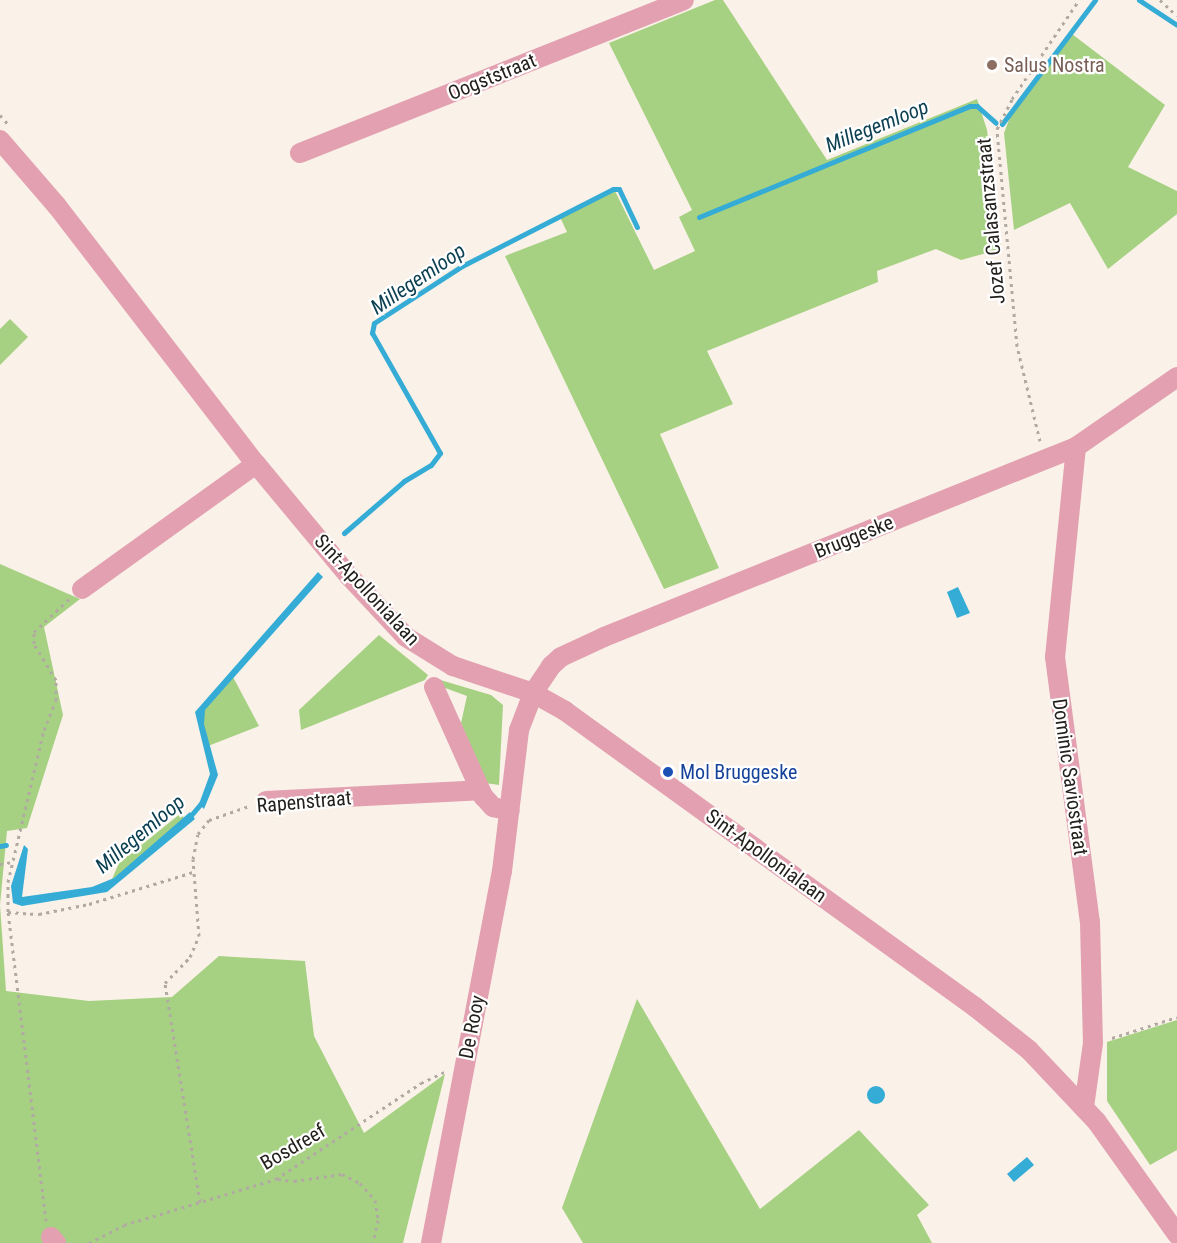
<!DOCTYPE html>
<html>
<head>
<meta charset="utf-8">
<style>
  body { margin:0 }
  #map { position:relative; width:1177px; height:1243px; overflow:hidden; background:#faf1e8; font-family:"Roboto Condensed",sans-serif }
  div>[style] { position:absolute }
  .green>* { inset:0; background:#a7d182 }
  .water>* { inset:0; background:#35acd6 }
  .round { border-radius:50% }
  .stream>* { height:5px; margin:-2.5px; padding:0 2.5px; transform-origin:2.5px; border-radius:2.5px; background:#35acd6 }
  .path>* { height:3px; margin-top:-1.5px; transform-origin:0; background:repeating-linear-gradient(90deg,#b1aaa3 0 3px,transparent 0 7.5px) }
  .minor>* { height:20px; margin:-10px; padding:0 10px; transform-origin:10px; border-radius:10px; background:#e2a0b0 }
  .dots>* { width:16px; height:16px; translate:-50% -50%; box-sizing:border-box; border:3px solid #fff; border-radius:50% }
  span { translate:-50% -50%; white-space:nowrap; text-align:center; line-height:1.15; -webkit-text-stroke:4.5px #fff; paint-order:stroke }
  .education-label { font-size:20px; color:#785e54 }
  .left { translate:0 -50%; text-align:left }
  .street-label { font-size:20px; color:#24211d }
  .transit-label { font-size:20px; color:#164399 }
  .water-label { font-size:21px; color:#0d4052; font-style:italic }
</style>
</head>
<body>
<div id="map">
  <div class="green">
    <i style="clip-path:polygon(715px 0,723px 0,827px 160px,977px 99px,987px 130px,1001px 249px,961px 260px,936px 249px,877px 271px,878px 282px,707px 351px,733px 404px,660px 434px,719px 568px,664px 589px,505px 256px,567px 232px,560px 217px,615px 191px,654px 270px,695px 251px,679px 217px,692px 210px,609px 43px)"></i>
    <i style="clip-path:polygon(1072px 34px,1165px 105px,1128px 167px,1177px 191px,1177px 214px,1108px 269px,1070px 203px,1014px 230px,1004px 133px,1012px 112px)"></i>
    <i style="clip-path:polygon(10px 319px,28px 337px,0 365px,0 329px)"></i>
    <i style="clip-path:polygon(0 564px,80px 599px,44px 627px,63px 715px,27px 828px,7px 831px,0 905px,6px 991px,89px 1001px,172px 997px,219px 956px,305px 961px,314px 1036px,364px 1133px,445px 1074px,403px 1243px,0 1243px)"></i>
    <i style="clip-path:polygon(379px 635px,428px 675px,425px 680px,301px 730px,299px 710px)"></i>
    <i style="clip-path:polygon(233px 677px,259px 726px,208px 746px,202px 723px,204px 709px)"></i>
    <i style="clip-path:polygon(437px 679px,491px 695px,503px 705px,499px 785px,485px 783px,461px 723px,467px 696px,437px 685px)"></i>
    <i style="clip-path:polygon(180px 814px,189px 822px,125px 876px,112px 879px,119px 863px)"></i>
    <i style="clip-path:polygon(637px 999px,760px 1209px,859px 1130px,929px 1205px,917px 1215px,932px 1243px,583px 1243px,562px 1208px)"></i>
    <i style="clip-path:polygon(1177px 1020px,1177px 1150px,1150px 1165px,1107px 1101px,1107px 1042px)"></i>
  </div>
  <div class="water">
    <i style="clip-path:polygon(318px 572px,323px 577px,205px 710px,204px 724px,218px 775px,204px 809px,199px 804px,210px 774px,195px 712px)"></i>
    <i style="clip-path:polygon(958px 587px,970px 613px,957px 618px,947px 592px)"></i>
    <i style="clip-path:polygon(190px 812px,195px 819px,107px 892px,22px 906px,13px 903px,11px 886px,24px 845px,28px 849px,22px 897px,92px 887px,114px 878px)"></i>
    <i class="round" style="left:867px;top:1086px;width:18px;height:18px"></i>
    <i style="clip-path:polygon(1027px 1157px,1034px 1165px,1014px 1182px,1007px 1174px)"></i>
  </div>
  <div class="stream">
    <i style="left:1139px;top:0;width:45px;rotate:33.3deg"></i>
    <i style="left:1002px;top:124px;width:155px;rotate:-53.1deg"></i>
    <i style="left:699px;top:217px;width:293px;rotate:-22.3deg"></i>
    <i style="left:970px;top:106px;width:7px"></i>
    <i style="left:977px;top:106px;width:25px;rotate:42deg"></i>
    <i style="left:344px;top:533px;width:79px;rotate:-40.9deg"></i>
    <i style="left:404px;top:481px;width:31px;rotate:-31deg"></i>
    <i style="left:431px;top:465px;width:15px;rotate:-53deg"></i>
    <i style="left:440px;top:453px;width:138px;rotate:-119.5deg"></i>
    <i style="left:372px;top:333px;width:10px;rotate:-79deg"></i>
    <i style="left:374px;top:323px;width:105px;rotate:-32.9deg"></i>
    <i style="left:462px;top:266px;width:169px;rotate:-27deg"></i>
    <i style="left:613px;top:189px;width:6px"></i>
    <i style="left:619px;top:189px;width:42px;rotate:64.7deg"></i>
    <i style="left:187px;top:820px;width:26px;rotate:-50deg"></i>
    <i style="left:0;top:846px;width:6px;rotate:-9deg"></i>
  </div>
  <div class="path">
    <i style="left:1160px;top:0;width:23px;rotate:43deg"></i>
    <i style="left:0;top:115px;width:11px;rotate:49deg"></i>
    <i style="left:1040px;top:441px;width:98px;rotate:-103.6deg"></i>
    <i style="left:1017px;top:346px;width:218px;rotate:-95.3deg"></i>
    <i style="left:997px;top:129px;width:34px;rotate:-63deg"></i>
    <i style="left:1012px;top:99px;width:120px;rotate:-55.9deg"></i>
    <i style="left:0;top:864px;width:12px;rotate:-9deg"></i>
    <i style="left:8px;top:912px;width:31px;rotate:4deg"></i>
    <i style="left:39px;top:914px;width:51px;rotate:-11.3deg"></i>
    <i style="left:89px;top:904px;width:109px;rotate:-17.1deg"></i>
    <i style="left:1112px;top:1038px;width:68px;rotate:-17.9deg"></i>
    <i style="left:278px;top:1179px;width:16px;rotate:7deg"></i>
    <i style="left:294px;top:1181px;width:49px;rotate:-8.3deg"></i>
    <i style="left:342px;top:1174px;width:20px;rotate:27deg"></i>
    <i style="left:360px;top:1183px;width:23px;rotate:49deg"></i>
    <i style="left:375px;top:1200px;width:20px;rotate:81deg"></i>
    <i style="left:378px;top:1220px;width:24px;rotate:102deg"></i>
    <i style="left:200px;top:1202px;width:222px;rotate:-99.1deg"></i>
    <i style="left:165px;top:983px;width:36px;rotate:-46deg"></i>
    <i style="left:190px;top:957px;width:23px;rotate:-67deg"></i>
    <i style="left:199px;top:936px;width:77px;rotate:-94.5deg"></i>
    <i style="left:193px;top:859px;width:25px;rotate:-79deg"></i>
    <i style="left:198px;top:834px;width:18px;rotate:-52deg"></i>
    <i style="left:209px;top:820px;width:42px;rotate:-19.3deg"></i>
    <i style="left:46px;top:1221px;width:311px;rotate:-97deg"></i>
    <i style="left:8px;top:912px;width:30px;rotate:-90deg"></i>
    <i style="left:8px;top:882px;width:156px;rotate:-76.7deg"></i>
    <i style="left:44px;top:730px;width:31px;rotate:-68deg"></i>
    <i style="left:56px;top:701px;width:21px;rotate:-90deg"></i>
    <i style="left:56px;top:680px;width:42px;rotate:-121.4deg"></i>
    <i style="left:34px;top:644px;width:12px;rotate:-90deg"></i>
    <i style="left:34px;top:632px;width:48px;rotate:-43.3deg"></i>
    <i style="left:89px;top:1243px;width:39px;rotate:-27deg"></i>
    <i style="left:124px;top:1225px;width:159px;rotate:-16.8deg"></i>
    <i style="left:276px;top:1179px;width:174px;rotate:-33.5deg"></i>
    <i style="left:421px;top:1083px;width:26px;rotate:-25deg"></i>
  </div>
  <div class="minor">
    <i style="left:0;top:140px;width:87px;rotate:49.2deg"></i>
    <i style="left:57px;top:206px;width:326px;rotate:52.4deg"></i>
    <i style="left:256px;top:464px;width:146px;rotate:50.3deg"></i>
    <i style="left:349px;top:576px;width:83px;rotate:46.9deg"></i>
    <i style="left:406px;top:637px;width:55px;rotate:31.7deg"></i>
    <i style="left:453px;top:666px;width:84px;rotate:18.6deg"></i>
    <i style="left:533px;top:693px;width:37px;rotate:29deg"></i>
    <i style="left:565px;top:711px;width:506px;rotate:35.83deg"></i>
    <i style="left:975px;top:1007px;width:69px;rotate:38.5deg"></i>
    <i style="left:1029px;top:1050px;width:99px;rotate:46.6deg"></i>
    <i style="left:1097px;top:1122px;width:138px;rotate:54.5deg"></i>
    <i style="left:300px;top:153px;width:413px;rotate:-21.7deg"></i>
    <i style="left:1076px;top:447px;width:211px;rotate:95.7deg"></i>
    <i style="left:1055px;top:657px;width:267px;rotate:82.5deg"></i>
    <i style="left:1090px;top:922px;width:121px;rotate:88.6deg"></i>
    <i style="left:1093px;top:1043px;width:65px;rotate:98deg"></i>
    <i style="left:82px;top:589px;width:214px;rotate:-35.7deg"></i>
    <i style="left:434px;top:687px;width:120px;rotate:65.8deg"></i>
    <i style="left:483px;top:796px;width:15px;rotate:48deg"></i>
    <i style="left:493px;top:807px;width:17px;rotate:13deg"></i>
    <i style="left:266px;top:801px;width:214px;rotate:-2.9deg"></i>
    <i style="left:51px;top:1237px;width:8px;rotate:50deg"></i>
    <i style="left:431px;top:1243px;width:379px;rotate:-79.2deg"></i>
    <i style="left:502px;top:871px;width:142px;rotate:-83.1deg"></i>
    <i style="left:519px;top:730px;width:40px;rotate:-69deg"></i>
    <i style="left:533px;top:693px;width:32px;rotate:-56deg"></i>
    <i style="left:551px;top:666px;width:13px;rotate:-42deg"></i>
    <i style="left:561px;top:657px;width:47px;rotate:-24.9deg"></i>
    <i style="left:604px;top:637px;width:509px;rotate:-21.93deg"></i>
    <i style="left:1076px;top:447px;width:123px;rotate:-34.7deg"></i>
  </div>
  <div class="dots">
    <i style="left:992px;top:65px;background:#8d6e63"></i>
    <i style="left:668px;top:772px;background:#1a4fb4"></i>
  </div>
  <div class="education-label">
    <span class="left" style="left:1004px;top:65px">Salus Nostra</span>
  </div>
  <div class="street-label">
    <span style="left:492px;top:77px;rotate:-22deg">Oogststraat</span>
    <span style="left:991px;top:221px;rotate:-95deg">Jozef Calasanzstraat</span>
    <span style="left:854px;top:537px;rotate:-22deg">Bruggeske</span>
    <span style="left:367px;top:590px;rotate:47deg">Sint-Apollonialaan</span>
    <span style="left:1070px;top:777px;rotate:82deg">Dominic Saviostraat</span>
    <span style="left:304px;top:802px;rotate:-5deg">Rapenstraat</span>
    <span style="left:766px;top:856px;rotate:36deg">Sint-Apollonialaan</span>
    <span style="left:472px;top:1027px;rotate:-79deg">De Rooy</span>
    <span style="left:293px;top:1147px;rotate:-30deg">Bosdreef</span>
  </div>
  <div class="transit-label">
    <span class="left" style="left:680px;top:772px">Mol Bruggeske</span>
  </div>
  <div class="water-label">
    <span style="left:877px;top:126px;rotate:-22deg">Millegemloop</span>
    <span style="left:418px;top:279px;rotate:-34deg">Millegemloop</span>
    <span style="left:140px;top:834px;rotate:-40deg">Millegemloop</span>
  </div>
</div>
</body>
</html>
